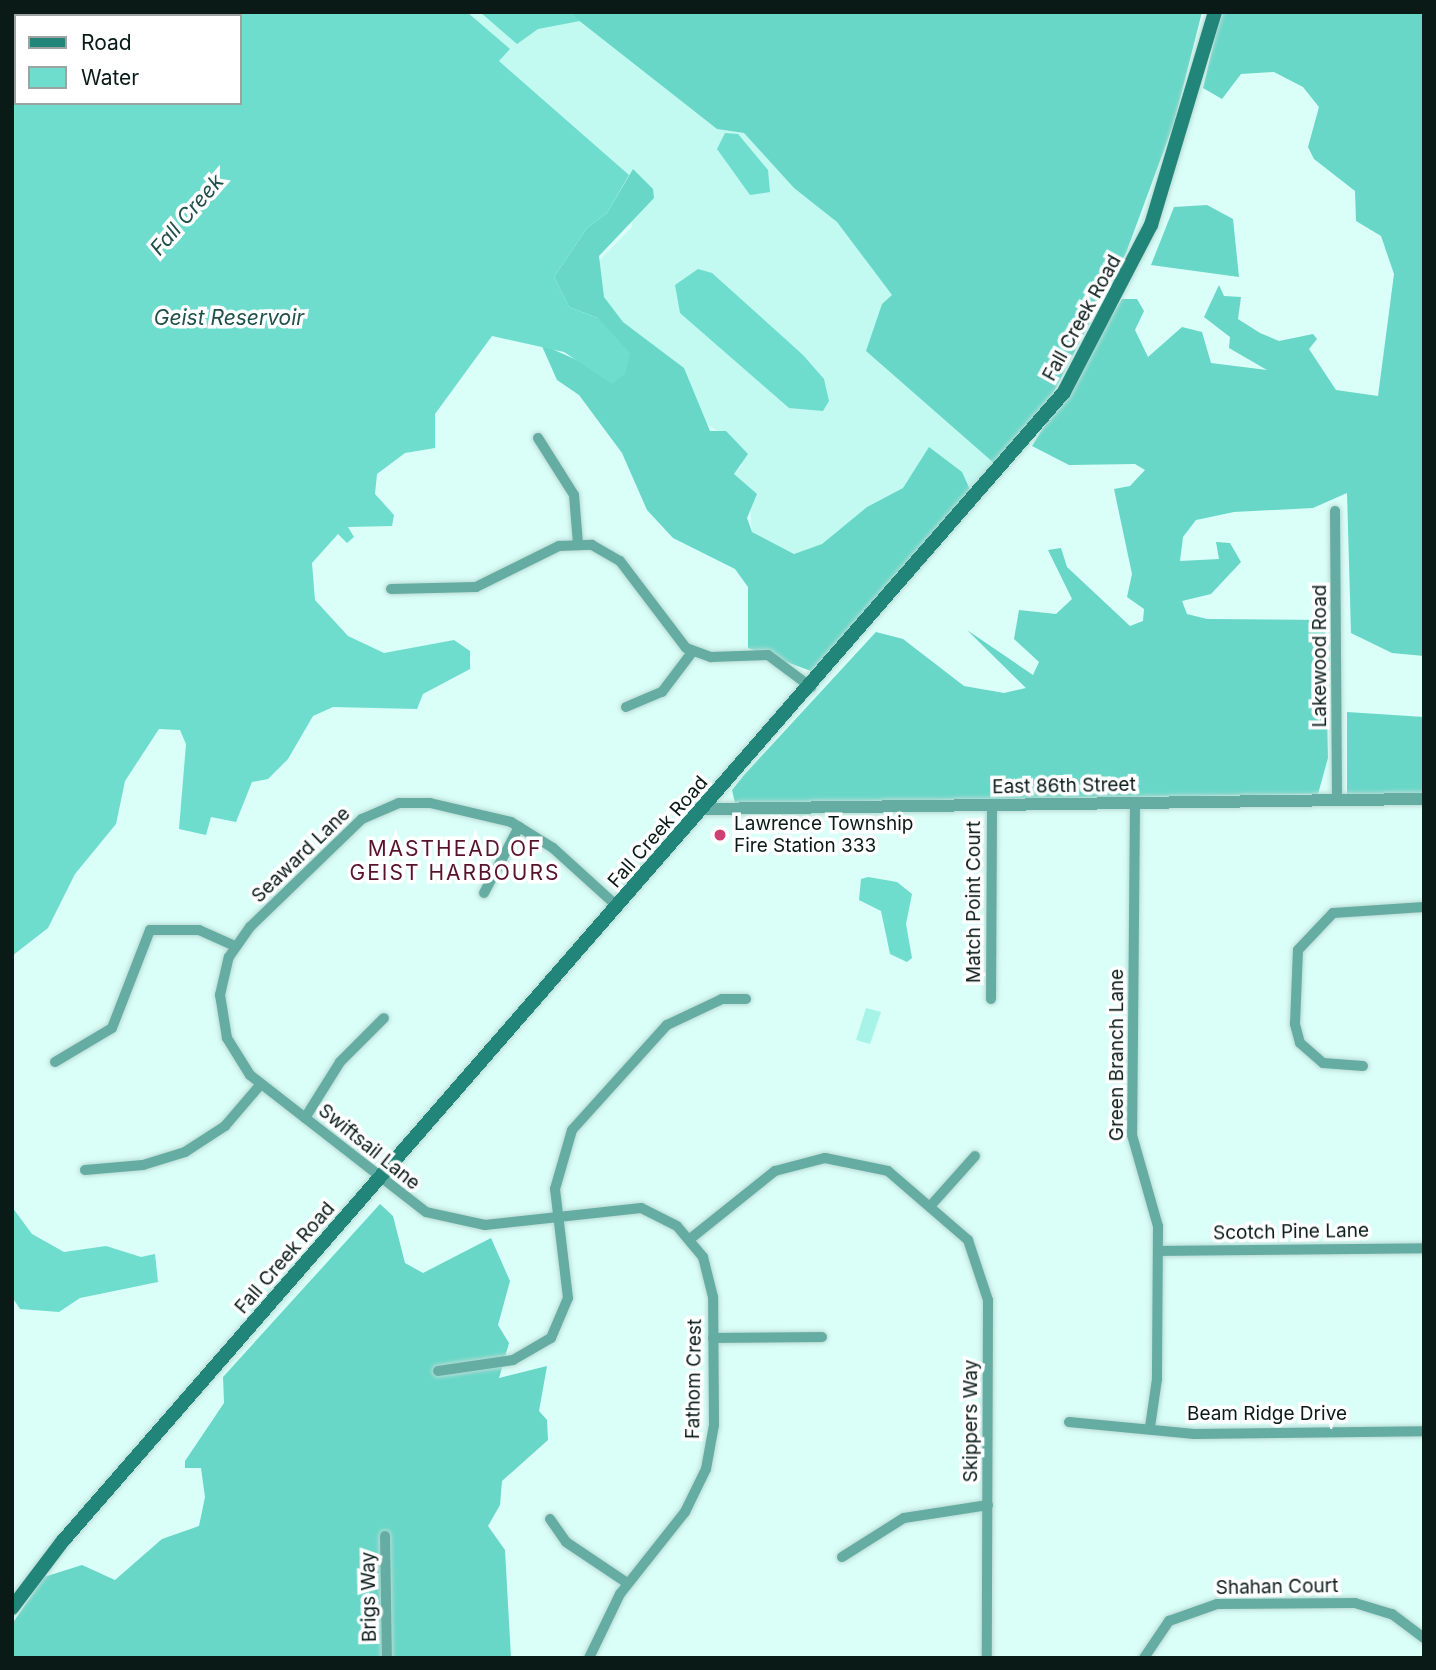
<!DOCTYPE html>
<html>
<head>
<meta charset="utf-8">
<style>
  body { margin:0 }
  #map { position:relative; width:1436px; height:1670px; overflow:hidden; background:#dafef8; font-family:Inter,sans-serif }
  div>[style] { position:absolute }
  .built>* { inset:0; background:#c2f9f0 }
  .green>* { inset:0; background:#a8f3e7 }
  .forest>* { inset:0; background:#68d7c8 }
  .water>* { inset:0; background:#6eddce }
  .roads { filter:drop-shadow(0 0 2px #b9dad4) drop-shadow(0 0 2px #b9dad4) }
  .minor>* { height:10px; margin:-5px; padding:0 5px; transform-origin:5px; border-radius:5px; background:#65ada2 }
  .tertiary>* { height:12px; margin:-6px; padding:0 6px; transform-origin:6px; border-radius:6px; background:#65ada2 }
  .secondary>* { height:14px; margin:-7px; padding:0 7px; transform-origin:7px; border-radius:7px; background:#218579 }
  .dots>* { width:19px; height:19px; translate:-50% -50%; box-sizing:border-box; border:4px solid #fff; border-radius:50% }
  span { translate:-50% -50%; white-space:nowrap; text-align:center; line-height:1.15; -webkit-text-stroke:7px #fff; paint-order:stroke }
  .street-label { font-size:19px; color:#091a17 }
  .poi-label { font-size:19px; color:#091a17 }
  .left { translate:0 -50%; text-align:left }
  .water-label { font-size:21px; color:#1f5049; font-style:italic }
  .neighbourhood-label { font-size:21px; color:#56132b; letter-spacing:2px }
  .frame { position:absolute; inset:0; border:14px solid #091a17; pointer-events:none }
  .legend { position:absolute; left:14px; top:14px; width:228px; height:91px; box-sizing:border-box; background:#fff; border:2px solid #9da3a2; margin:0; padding:9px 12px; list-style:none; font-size:21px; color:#091a17 }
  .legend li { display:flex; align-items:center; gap:14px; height:35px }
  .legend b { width:35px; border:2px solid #9da3a2 }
</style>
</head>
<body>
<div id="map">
  <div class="built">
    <i style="clip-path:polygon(467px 12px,568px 12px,717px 129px,744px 133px,794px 188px,837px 222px,892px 295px,866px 351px,995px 464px,972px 494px,926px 454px,903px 488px,867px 507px,822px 544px,794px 554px,752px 532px,749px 490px,734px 474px,742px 465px,719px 432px,703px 422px,684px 368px,623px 322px,604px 297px,596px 264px,632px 227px,633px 169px,629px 175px,499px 61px,509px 49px)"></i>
  </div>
  <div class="green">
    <i style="clip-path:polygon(866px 1008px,881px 1012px,870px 1044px,856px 1040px)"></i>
  </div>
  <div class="forest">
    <i style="clip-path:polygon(568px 12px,1202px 12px,1174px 123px,1126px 253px,1048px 403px,995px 464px,866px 351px,882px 304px,892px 295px,837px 222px,794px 188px,744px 133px,717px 129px)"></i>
    <i style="clip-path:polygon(1221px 12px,1424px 12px,1424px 656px,1392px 653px,1351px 633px,1347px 493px,1313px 508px,1234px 512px,1196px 520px,1183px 537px,1180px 561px,1219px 559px,1216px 542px,1230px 543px,1241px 562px,1211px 594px,1182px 601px,1187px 614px,1207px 619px,1325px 620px,1328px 758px,1318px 794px,735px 803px,732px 790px,744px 775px,876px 632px,903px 639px,964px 686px,1004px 693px,1026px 688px,967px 630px,1033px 675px,1039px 662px,1014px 639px,1019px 610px,1056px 614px,1072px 599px,1048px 550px,1061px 548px,1067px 567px,1130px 626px,1143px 621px,1144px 609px,1127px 597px,1132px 574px,1114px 489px,1130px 486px,1145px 470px,1135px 464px,1069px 465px,1032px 446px,1122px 299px,1137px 299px,1144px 311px,1135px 330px,1148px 357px,1182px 327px,1202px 332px,1211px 363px,1267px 370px,1229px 348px,1230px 337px,1204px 317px,1219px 285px,1224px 296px,1241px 297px,1238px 319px,1260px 333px,1279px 341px,1313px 334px,1317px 339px,1309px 349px,1336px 390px,1378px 396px,1394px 274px,1381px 236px,1356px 221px,1355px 191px,1314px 159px,1308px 147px,1319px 107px,1303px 87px,1274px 72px,1241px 74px,1222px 99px,1203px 88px)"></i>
    <i style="clip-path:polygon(633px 169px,653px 189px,654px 198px,599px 256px,604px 297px,623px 322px,684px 368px,710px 431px,726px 431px,748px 454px,734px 474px,757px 494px,747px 518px,752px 532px,794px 554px,822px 544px,867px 507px,903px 488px,929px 447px,962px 472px,972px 494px,811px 671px,748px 648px,748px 587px,735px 569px,673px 538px,647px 510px,622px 453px,579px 395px,557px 380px,541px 344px,590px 366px,598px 318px,569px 307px,554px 277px,587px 228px,607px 213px)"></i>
    <i style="clip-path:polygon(1207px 205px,1233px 219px,1239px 277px,1151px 265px,1174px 207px)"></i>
    <i style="clip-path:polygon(1347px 712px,1424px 717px,1424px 795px,1347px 796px)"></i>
    <i style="clip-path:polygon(380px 1204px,393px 1216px,405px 1263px,423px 1273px,491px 1238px,510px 1281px,498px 1325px,509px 1343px,499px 1378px,547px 1366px,539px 1411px,547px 1420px,548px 1440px,502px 1481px,500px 1505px,488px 1526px,505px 1550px,511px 1658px,12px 1658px,12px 1624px,44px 1577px,82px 1565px,115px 1580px,162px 1539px,199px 1526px,205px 1497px,201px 1468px,185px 1468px,185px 1461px,224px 1403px,223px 1377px)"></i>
  </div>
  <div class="water">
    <i style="clip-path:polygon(evenodd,12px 12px,467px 12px,510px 49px,499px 61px,629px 175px,607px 213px,587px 228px,554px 277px,569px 307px,598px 318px,630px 353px,625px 374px,612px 384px,564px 352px,492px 336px,435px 414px,435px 448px,405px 453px,377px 474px,375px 494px,394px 515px,392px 526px,348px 527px,354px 537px,347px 543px,338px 534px,312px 563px,315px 600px,348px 636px,384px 653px,454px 640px,470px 651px,470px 669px,423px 694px,417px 709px,333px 707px,313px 716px,288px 759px,268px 779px,252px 782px,236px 822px,211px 817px,206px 835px,179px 829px,186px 744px,180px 730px,159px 729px,125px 781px,116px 824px,75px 874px,48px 928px,12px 956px,12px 12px,16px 16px,240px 16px,240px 103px,16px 103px,16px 16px)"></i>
    <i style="clip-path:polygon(480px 12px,570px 12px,580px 21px,538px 29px,517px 44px)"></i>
    <i style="clip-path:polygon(725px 133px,738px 134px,768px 170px,770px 192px,750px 195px,717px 149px)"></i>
    <i style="clip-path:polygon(698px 269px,712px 273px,803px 355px,824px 379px,829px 401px,823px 411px,789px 408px,680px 313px,675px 285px)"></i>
    <i style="clip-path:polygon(868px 877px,897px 882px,912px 894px,906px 924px,912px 958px,907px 962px,890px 954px,881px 911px,859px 900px,861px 879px)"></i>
    <i style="clip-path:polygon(12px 1207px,32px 1234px,64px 1252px,106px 1246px,141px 1257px,155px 1254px,158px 1282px,80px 1298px,59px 1312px,20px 1309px,12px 1297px)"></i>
  </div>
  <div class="roads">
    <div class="minor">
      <i style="left:538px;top:438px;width:67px;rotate:57.7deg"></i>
      <i style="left:574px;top:495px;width:49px;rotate:85.3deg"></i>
      <i style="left:1335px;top:511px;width:290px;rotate:89.6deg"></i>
      <i style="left:391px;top:589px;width:85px;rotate:-1.3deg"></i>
      <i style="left:476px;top:587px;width:93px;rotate:-26.3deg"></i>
      <i style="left:559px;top:546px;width:33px;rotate:-2deg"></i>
      <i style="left:592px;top:545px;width:32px;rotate:30deg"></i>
      <i style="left:620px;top:561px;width:109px;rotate:52.8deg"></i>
      <i style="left:686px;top:648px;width:27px;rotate:20deg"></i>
      <i style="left:711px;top:657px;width:57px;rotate:-2deg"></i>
      <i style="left:768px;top:655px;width:54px;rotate:36.7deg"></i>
      <i style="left:626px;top:707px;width:39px;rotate:-23deg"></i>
      <i style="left:662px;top:692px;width:51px;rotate:-52.9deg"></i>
      <i style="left:1135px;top:804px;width:331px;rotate:90.5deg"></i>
      <i style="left:1132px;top:1135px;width:95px;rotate:74.1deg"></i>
      <i style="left:1158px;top:1226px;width:153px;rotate:90.4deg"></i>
      <i style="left:1157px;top:1379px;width:49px;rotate:98.3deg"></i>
      <i style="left:484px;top:893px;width:75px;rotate:-62.1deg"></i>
      <i style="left:991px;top:999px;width:193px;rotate:-89.7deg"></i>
      <i style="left:55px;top:1062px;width:66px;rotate:-30.8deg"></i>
      <i style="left:112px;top:1028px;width:105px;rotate:-68.8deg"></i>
      <i style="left:150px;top:930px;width:49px"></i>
      <i style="left:199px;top:930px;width:39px;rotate:24deg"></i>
      <i style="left:1363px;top:1066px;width:40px;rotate:-175.7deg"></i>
      <i style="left:1323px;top:1063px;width:30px;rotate:-139deg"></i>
      <i style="left:1300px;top:1043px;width:20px;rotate:-105deg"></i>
      <i style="left:1295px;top:1024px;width:74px;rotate:-87.7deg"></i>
      <i style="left:1298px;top:950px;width:51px;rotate:-46.6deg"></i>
      <i style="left:1333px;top:913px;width:91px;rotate:-3.8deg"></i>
      <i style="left:305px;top:1118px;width:66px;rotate:-58deg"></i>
      <i style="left:340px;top:1062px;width:62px;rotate:-45deg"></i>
      <i style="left:85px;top:1170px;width:58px;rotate:-4.9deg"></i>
      <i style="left:143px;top:1165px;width:44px;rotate:-17.2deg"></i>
      <i style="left:185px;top:1152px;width:48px;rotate:-33deg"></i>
      <i style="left:225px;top:1126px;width:55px;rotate:-49.4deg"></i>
      <i style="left:933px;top:1203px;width:63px;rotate:-48.2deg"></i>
      <i style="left:690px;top:1239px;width:109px;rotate:-38.7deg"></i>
      <i style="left:775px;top:1171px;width:52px;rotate:-14.6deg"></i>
      <i style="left:825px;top:1158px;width:64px;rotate:11.7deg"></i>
      <i style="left:888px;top:1171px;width:106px;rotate:40.8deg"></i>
      <i style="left:968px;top:1240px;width:63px;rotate:71.6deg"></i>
      <i style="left:988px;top:1300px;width:358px;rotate:90.2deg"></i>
      <i style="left:1158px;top:1251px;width:266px;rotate:-0.6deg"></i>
      <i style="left:713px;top:1338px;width:109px;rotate:-0.5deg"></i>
      <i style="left:438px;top:1371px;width:76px;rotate:-8.3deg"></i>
      <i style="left:513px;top:1360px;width:44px;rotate:-30.1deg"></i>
      <i style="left:551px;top:1338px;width:43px;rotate:-67deg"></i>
      <i style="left:568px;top:1298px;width:110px;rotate:-96.8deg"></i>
      <i style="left:555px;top:1189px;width:61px;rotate:-73.9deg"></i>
      <i style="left:572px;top:1130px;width:142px;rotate:-47.9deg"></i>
      <i style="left:667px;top:1025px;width:61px;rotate:-25.3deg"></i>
      <i style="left:722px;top:999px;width:24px"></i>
      <i style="left:1069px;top:1422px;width:126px;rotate:5.5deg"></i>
      <i style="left:1194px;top:1434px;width:230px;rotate:-0.7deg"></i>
      <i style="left:550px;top:1519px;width:28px;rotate:55deg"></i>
      <i style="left:566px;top:1542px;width:73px;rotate:33.9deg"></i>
      <i style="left:385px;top:1536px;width:122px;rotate:89.1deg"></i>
      <i style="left:842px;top:1557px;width:73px;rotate:-32.2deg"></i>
      <i style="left:904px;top:1518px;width:85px;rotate:-8.8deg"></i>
      <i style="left:589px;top:1658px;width:71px;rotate:-64.2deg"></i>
      <i style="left:620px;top:1594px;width:105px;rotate:-51.6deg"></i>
      <i style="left:685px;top:1512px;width:48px;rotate:-64deg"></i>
      <i style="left:706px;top:1469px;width:45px;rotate:-79.7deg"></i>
      <i style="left:714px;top:1425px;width:128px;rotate:-90.4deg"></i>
      <i style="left:713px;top:1297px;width:41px;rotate:-104deg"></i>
      <i style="left:703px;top:1257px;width:40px;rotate:-130deg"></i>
      <i style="left:677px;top:1226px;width:40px;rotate:-153.4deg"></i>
      <i style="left:641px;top:1208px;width:157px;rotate:173.8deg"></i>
      <i style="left:485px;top:1225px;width:60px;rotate:-167.6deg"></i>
      <i style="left:426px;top:1212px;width:223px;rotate:-142.1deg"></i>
      <i style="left:250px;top:1075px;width:44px;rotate:-121.9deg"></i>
      <i style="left:227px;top:1038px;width:44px;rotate:-99.2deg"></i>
      <i style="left:220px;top:995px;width:39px;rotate:-77deg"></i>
      <i style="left:229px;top:957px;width:37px;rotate:-55deg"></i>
      <i style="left:250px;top:927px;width:156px;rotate:-44deg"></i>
      <i style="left:362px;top:819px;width:40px;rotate:-23.4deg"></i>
      <i style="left:399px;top:803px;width:31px"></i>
      <i style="left:430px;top:803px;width:83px;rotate:13.2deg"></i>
      <i style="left:511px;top:822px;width:49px;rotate:31.8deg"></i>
      <i style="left:553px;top:848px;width:88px;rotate:42.2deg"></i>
      <i style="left:1144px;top:1658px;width:45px;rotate:-56deg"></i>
      <i style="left:1169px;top:1621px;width:51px;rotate:-19.5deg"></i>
      <i style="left:1217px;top:1604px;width:138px;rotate:-0.4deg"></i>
      <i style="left:1355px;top:1603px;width:39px;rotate:17deg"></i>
      <i style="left:1392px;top:1614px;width:40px;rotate:37deg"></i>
    </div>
    <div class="tertiary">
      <i style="left:704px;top:809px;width:720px;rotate:-0.8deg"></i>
    </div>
    <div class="secondary">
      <i style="left:12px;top:1608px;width:83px;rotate:-52.9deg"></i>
      <i style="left:62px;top:1542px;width:1525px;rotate:-48.93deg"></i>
      <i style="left:1064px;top:392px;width:188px;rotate:-62.5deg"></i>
      <i style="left:1151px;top:225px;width:222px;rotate:-73.3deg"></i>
    </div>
  </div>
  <div class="dots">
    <i style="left:720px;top:835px;background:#cd4071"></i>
  </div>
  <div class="street-label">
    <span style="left:1082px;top:318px;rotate:-61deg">Fall Creek Road</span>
    <span style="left:1320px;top:656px;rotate:-90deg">Lakewood Road</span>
    <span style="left:1064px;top:786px;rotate:-1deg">East 86th Street</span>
    <span style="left:658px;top:832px;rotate:-49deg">Fall Creek Road</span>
    <span style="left:301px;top:855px;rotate:-44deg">Seaward Lane</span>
    <span style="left:974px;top:902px;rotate:-90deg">Match Point Court</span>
    <span style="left:1117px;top:1055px;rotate:-90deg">Green Branch Lane</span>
    <span style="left:369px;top:1147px;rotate:39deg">Swiftsail Lane</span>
    <span style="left:1291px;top:1232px;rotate:-1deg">Scotch Pine Lane</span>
    <span style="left:285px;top:1258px;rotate:-49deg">Fall Creek Road</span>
    <span style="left:694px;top:1379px;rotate:-89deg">Fathom Crest</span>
    <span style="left:1267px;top:1414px">Beam Ridge Drive</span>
    <span style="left:971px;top:1421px;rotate:-90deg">Skippers Way</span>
    <span style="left:1277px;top:1587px;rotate:-1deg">Shahan Court</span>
    <span style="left:369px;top:1597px;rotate:-91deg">Brigs Way</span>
  </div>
  <div class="poi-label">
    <span class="left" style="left:734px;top:835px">Lawrence Township<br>Fire Station 333</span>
  </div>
  <div class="water-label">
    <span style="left:187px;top:215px;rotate:-49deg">Fall Creek</span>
    <span style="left:229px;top:318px">Geist Reservoir</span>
  </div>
  <div class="neighbourhood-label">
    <span style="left:455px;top:861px">MASTHEAD OF<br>GEIST HARBOURS</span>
  </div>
  <div class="frame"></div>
  <ul class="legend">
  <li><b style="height:9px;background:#218579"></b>Road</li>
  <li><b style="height:19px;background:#6eddce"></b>Water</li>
  </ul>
</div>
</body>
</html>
